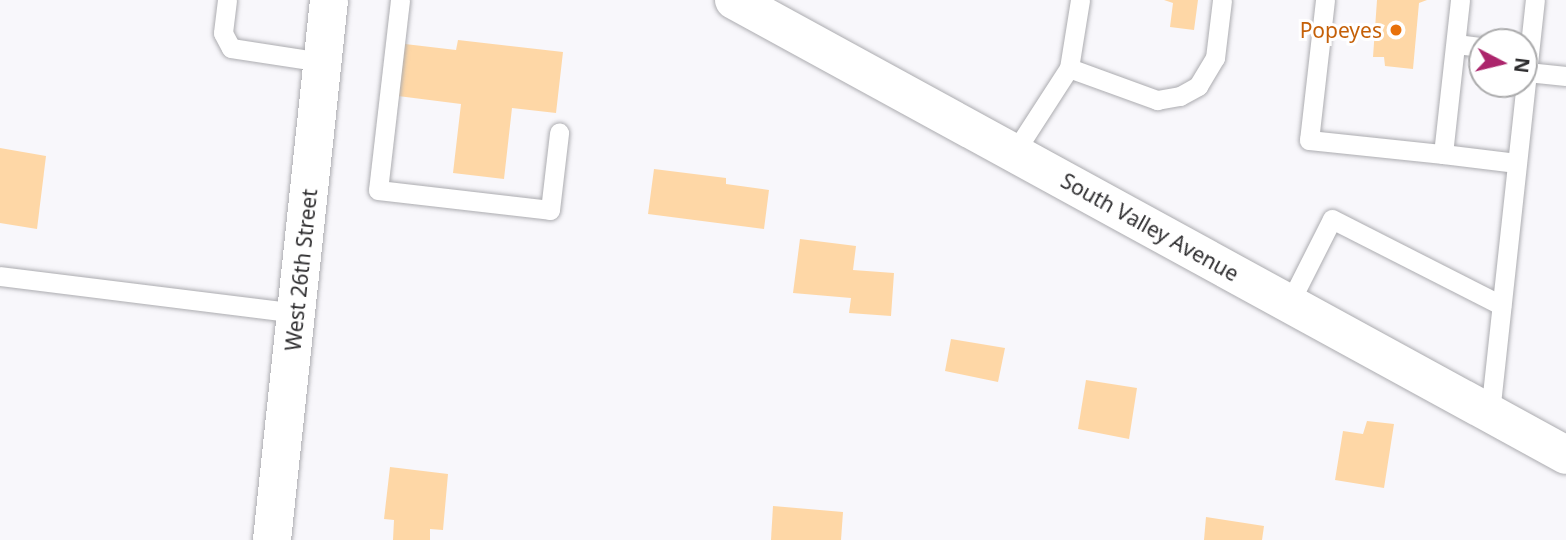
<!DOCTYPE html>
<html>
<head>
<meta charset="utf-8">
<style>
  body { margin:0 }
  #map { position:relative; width:1566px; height:540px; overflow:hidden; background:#f8f7fb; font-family:"Noto Sans",sans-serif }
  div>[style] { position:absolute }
  .building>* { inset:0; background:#fed7a6 }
  .roads { filter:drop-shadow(0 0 2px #acacb0) drop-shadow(0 0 2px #acacb0) }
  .service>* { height:19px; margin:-9.5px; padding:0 9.5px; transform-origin:9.5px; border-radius:9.5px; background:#fff }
  .minor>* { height:38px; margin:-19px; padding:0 19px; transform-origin:19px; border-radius:19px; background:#fff }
  .dots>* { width:19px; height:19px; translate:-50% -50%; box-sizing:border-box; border:4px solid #fff; border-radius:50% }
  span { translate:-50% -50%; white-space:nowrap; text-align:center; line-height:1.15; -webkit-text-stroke:6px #fff; paint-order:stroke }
  .food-label { font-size:21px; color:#c56008 }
  .right { translate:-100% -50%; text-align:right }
  .street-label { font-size:21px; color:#2e2d2f }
  .north { position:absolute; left:1468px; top:28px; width:70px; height:70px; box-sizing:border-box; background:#fff; border:2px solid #ababac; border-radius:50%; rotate:97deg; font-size:19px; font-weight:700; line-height:28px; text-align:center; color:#2e2d2f }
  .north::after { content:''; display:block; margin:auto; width:24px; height:32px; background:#ac256c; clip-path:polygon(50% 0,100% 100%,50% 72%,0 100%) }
</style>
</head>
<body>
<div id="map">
  <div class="building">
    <i style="clip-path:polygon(1164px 0,1198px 0,1194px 30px,1170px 27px,1173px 3px)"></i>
    <i style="clip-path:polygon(1377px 0,1427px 0,1419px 3px,1413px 69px,1385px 66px,1384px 57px,1373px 57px)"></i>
    <i style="clip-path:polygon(458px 40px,563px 52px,556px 113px,512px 108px,504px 179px,453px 173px,461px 104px,398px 96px,405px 44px,456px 50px)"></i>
    <i style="clip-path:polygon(0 148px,46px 156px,37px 229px,0 223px)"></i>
    <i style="clip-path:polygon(654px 169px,726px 178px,726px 184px,769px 190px,764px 229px,648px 214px)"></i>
    <i style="clip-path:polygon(800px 239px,856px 246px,853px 270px,894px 273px,891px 316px,849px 313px,851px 298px,793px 293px)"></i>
    <i style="clip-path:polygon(951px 339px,1005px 348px,998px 382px,945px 371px)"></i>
    <i style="clip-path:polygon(1086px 380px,1137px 388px,1129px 439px,1078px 429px)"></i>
    <i style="clip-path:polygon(1367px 421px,1394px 424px,1384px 488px,1335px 480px,1343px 431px,1363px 434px)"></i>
    <i style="clip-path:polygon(390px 467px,448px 474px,443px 530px,430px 529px,430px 540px,393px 540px,394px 520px,384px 519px)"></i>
    <i style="clip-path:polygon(773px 506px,843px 512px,841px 540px,771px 540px)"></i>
    <i style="clip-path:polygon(1206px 517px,1264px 526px,1262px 540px,1204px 540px)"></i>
  </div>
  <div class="roads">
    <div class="service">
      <i style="left:227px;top:0;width:33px;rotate:97deg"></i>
      <i style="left:223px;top:33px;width:17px;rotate:62deg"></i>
      <i style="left:231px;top:48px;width:93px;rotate:8.7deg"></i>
      <i style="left:400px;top:0;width:191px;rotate:96.6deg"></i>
      <i style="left:378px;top:190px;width:173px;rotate:6.6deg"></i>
      <i style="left:550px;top:210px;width:78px;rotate:-83.3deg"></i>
      <i style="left:1325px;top:0;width:141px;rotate:96.5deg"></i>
      <i style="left:1309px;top:140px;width:135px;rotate:6deg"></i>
      <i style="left:1443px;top:154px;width:155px;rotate:-83.7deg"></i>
      <i style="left:1456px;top:44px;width:26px;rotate:7deg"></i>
      <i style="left:1069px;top:68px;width:94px;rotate:20deg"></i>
      <i style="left:1157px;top:100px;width:23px;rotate:-10deg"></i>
      <i style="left:1180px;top:96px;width:21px;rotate:-29deg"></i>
      <i style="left:1198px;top:86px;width:33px;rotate:-59deg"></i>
      <i style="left:1215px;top:58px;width:58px;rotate:-83.1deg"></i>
      <i style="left:1527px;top:72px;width:39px;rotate:6deg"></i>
      <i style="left:1014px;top:153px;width:101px;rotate:-57.1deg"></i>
      <i style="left:1069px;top:68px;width:69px;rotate:-80.8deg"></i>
      <i style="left:1443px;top:154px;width:74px;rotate:7deg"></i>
      <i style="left:0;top:276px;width:298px;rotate:7.1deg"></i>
      <i style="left:1289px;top:304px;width:95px;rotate:-63.2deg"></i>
      <i style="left:1332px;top:219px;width:190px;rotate:27deg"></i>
      <i style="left:1490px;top:413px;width:415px;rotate:-83.8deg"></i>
    </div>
    <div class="minor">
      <i style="left:734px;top:0;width:948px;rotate:28.67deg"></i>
      <i style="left:272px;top:540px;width:543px;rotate:-83.97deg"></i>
    </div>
  </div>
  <div class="dots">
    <i style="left:1396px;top:30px;background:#e8710a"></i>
  </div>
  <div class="food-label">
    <span class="right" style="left:1382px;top:30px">Popeyes</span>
  </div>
  <div class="street-label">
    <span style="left:1150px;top:227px;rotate:29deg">South Valley Avenue</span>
    <span style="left:301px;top:270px;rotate:-84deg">West 26th Street</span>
  </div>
  <div class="north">N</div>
</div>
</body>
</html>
